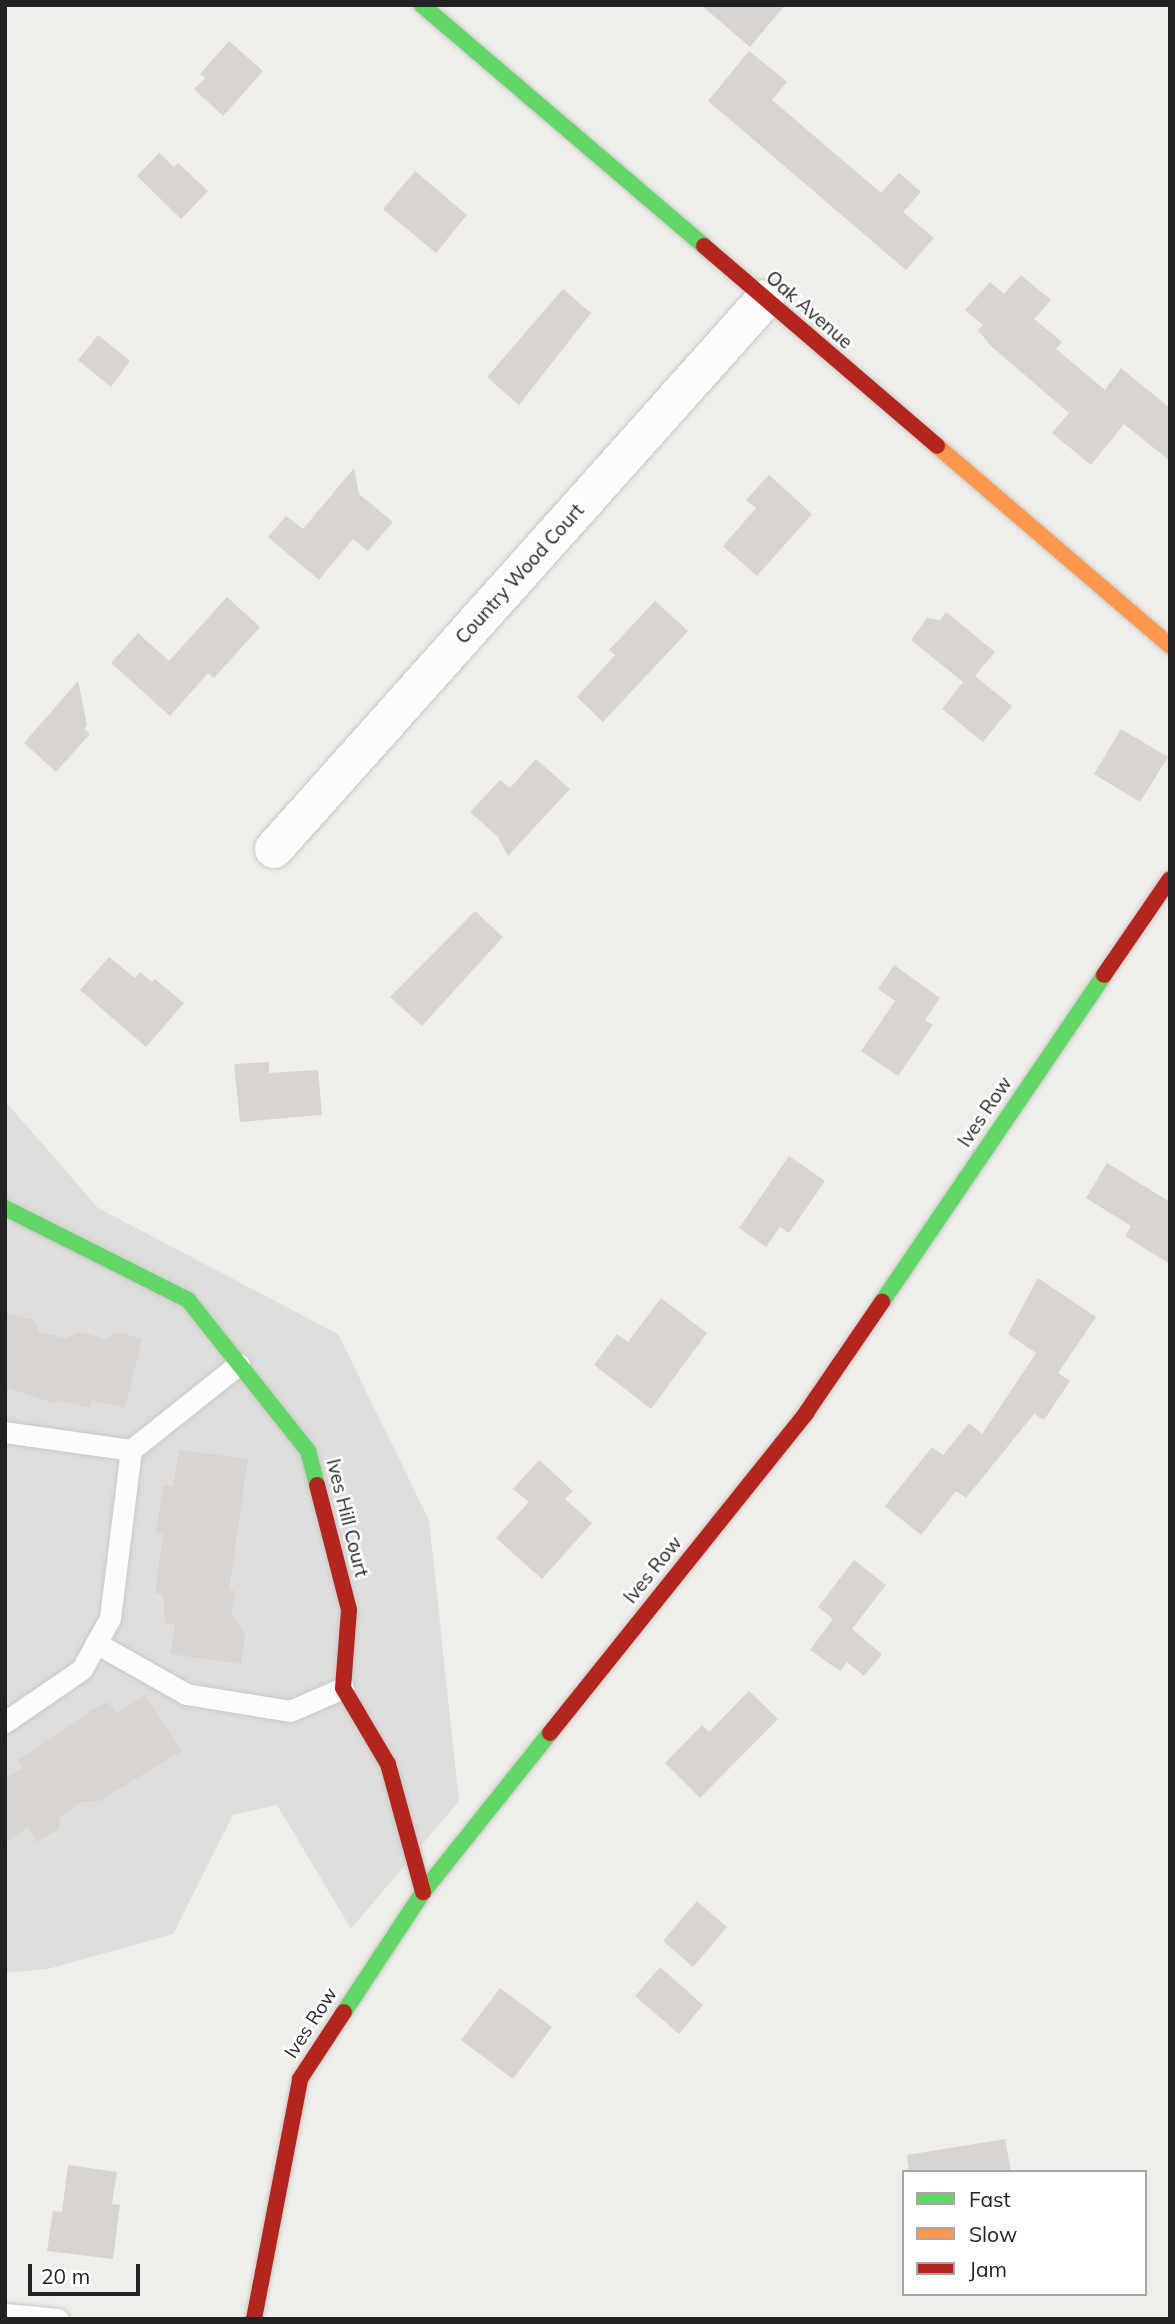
<!DOCTYPE html>
<html>
<head>
<meta charset="utf-8">
<style>
  body { margin:0 }
  #map { position:relative; width:1175px; height:2324px; overflow:hidden; background:#f0eeeb; font-family:Mulish,sans-serif }
  div>[style] { position:absolute }
  .residential>* { inset:0; background:#dfdedc }
  .building>* { inset:0; background:#d7d4d2 }
  .roads { filter:drop-shadow(0 0 2px #c9c8c7) drop-shadow(0 0 2px #c9c8c7) }
  .lane>* { height:21px; margin:-10.5px; padding:0 10.5px; transform-origin:10.5px; border-radius:10.5px; background:#fdfcfc }
  .street>* { height:38px; margin:-19px; padding:0 19px; transform-origin:19px; border-radius:19px; background:#fdfcfc }
  .fast>* { height:16px; margin:-8px; padding:0 8px; transform-origin:8px; border-radius:8px; background:#63d668 }
  .slow>* { height:16px; margin:-8px; padding:0 8px; transform-origin:8px; border-radius:8px; background:#ff974d }
  .jam>* { height:16px; margin:-8px; padding:0 8px; transform-origin:8px; border-radius:8px; background:#b3261e }
  span { translate:-50% -50%; white-space:nowrap; text-align:center; line-height:1.15; -webkit-text-stroke:5px #fff; paint-order:stroke }
  .street-label { font-size:19px; color:#222 }
  .frame { position:absolute; inset:0; border:7px solid #222; pointer-events:none }
  .legend { position:absolute; left:902px; top:2170px; width:245px; height:126px; box-sizing:border-box; background:#fff; border:2px solid #a7a7a7; margin:0; padding:9px 12px; list-style:none; font-size:21px; color:#222 }
  .legend li { display:flex; align-items:center; gap:14px; height:35px }
  .legend b { width:35px; border:2px solid #a7a7a7 }
  .scale { position:absolute; left:28px; top:2264px; width:112px; height:32px; box-sizing:border-box; border:4px solid #222; border-top:0; padding-left:9px; font-size:21px; line-height:24px; white-space:nowrap; color:#222; -webkit-text-stroke:5px #fff; paint-order:stroke }
</style>
</head>
<body>
<div id="map">
  <div class="residential">
    <i style="clip-path:polygon(5px 1101px,98px 1208px,338px 1334px,429px 1520px,459px 1801px,351px 1929px,277px 1805px,233px 1815px,173px 1934px,48px 1969px,5px 1973px)"></i>
  </div>
  <div class="building">
    <i style="clip-path:polygon(701px 5px,785px 5px,750px 47px)"></i>
    <i style="clip-path:polygon(229px 41px,263px 71px,223px 116px,194px 89px,205px 78px,200px 74px)"></i>
    <i style="clip-path:polygon(749px 51px,787px 82px,772px 100px,881px 193px,899px 173px,921px 192px,903px 212px,934px 238px,906px 270px,708px 101px)"></i>
    <i style="clip-path:polygon(159px 153px,174px 167px,178px 163px,208px 191px,181px 219px,137px 176px)"></i>
    <i style="clip-path:polygon(415px 171px,467px 215px,436px 253px,383px 209px)"></i>
    <i style="clip-path:polygon(1021px 275px,1051px 300px,1034px 319px,1062px 342px,1056px 349px,1105px 390px,1121px 368px,1170px 408px,1170px 461px,1124px 424px,1091px 465px,1052px 433px,1069px 413px,991px 346px,978px 330px,983px 325px,965px 310px,990px 282px,1004px 294px)"></i>
    <i style="clip-path:polygon(563px 289px,591px 313px,519px 405px,487px 377px)"></i>
    <i style="clip-path:polygon(98px 335px,130px 361px,111px 387px,78px 360px)"></i>
    <i style="clip-path:polygon(354px 468px,359px 494px,393px 522px,368px 551px,353px 539px,319px 580px,268px 537px,286px 516px,303px 529px)"></i>
    <i style="clip-path:polygon(769px 475px,812px 514px,757px 576px,723px 546px,756px 508px,746px 500px)"></i>
    <i style="clip-path:polygon(227px 597px,260px 627px,214px 678px,208px 673px,170px 716px,111px 663px,138px 633px,169px 661px)"></i>
    <i style="clip-path:polygon(655px 601px,688px 631px,603px 722px,577px 697px,615px 655px,609px 650px)"></i>
    <i style="clip-path:polygon(946px 612px,995px 652px,975px 676px,1012px 706px,983px 742px,942px 709px,963px 682px,911px 640px,927px 618px,940px 620px)"></i>
    <i style="clip-path:polygon(78px 681px,87px 725px,84px 729px,90px 734px,56px 772px,24px 743px)"></i>
    <i style="clip-path:polygon(1121px 729px,1168px 757px,1140px 802px,1094px 774px)"></i>
    <i style="clip-path:polygon(536px 759px,570px 789px,508px 856px,498px 837px,470px 812px,500px 780px,510px 788px)"></i>
    <i style="clip-path:polygon(475px 911px,503px 937px,422px 1026px,390px 997px)"></i>
    <i style="clip-path:polygon(109px 957px,135px 978px,140px 972px,152px 982px,155px 979px,184px 1003px,146px 1047px,80px 990px)"></i>
    <i style="clip-path:polygon(894px 965px,940px 998px,925px 1020px,933px 1025px,898px 1076px,861px 1051px,895px 1001px,878px 989px)"></i>
    <i style="clip-path:polygon(269px 1062px,269px 1073px,318px 1070px,322px 1115px,240px 1122px,234px 1064px)"></i>
    <i style="clip-path:polygon(789px 1156px,825px 1181px,789px 1233px,780px 1227px,766px 1247px,739px 1228px)"></i>
    <i style="clip-path:polygon(1107px 1163px,1170px 1202px,1170px 1264px,1125px 1236px,1131px 1226px,1086px 1198px)"></i>
    <i style="clip-path:polygon(1038px 1278px,1096px 1317px,1058px 1373px,1070px 1381px,1044px 1420px,1034px 1414px,966px 1498px,956px 1491px,921px 1535px,885px 1506px,932px 1447px,943px 1455px,969px 1423px,982px 1434px,1036px 1353px,1008px 1334px)"></i>
    <i style="clip-path:polygon(661px 1298px,707px 1333px,651px 1409px,594px 1365px,617px 1334px,628px 1342px)"></i>
    <i style="clip-path:polygon(5px 1313px,34px 1320px,39px 1332px,65px 1338px,81px 1332px,106px 1339px,115px 1332px,142px 1339px,125px 1408px,92px 1400px,90px 1408px,57px 1400px,55px 1404px,5px 1387px)"></i>
    <i style="clip-path:polygon(179px 1450px,248px 1459px,229px 1590px,235px 1591px,231px 1612px,245px 1634px,241px 1664px,170px 1654px,175px 1624px,165px 1623px,163px 1594px,155px 1593px,163px 1534px,156px 1533px,163px 1485px,173px 1486px)"></i>
    <i style="clip-path:polygon(539px 1460px,573px 1491px,565px 1499px,592px 1523px,542px 1579px,496px 1538px,529px 1502px,513px 1489px)"></i>
    <i style="clip-path:polygon(854px 1560px,886px 1585px,852px 1629px,882px 1654px,864px 1676px,847px 1662px,840px 1671px,810px 1650px,833px 1619px,818px 1607px)"></i>
    <i style="clip-path:polygon(749px 1691px,778px 1719px,700px 1798px,665px 1763px,702px 1725px,709px 1732px)"></i>
    <i style="clip-path:polygon(145px 1695px,182px 1751px,99px 1801px,81px 1802px,61px 1816px,58px 1829px,37px 1842px,28px 1827px,5px 1843px,5px 1779px,23px 1767px,18px 1760px,93px 1709px,108px 1702px,116px 1714px)"></i>
    <i style="clip-path:polygon(697px 1901px,727px 1927px,693px 1967px,663px 1941px)"></i>
    <i style="clip-path:polygon(660px 1967px,703px 2005px,679px 2034px,635px 1996px)"></i>
    <i style="clip-path:polygon(500px 1988px,552px 2027px,513px 2079px,461px 2040px)"></i>
    <i style="clip-path:polygon(1005px 2139px,1011px 2172px,909px 2172px,907px 2155px)"></i>
    <i style="clip-path:polygon(68px 2165px,117px 2172px,112px 2204px,120px 2205px,113px 2259px,47px 2251px,53px 2211px,62px 2212px)"></i>
  </div>
  <div class="roads">
    <div class="lane">
      <i style="left:5px;top:1432px;width:127px;rotate:8.1deg"></i>
      <i style="left:96px;top:1643px;width:103px;rotate:29.5deg"></i>
      <i style="left:186px;top:1694px;width:105px;rotate:9.3deg"></i>
      <i style="left:290px;top:1711px;width:58px;rotate:-23.5deg"></i>
      <i style="left:5px;top:1722px;width:93px;rotate:-34.5deg"></i>
      <i style="left:82px;top:1669px;width:58px;rotate:-61.2deg"></i>
      <i style="left:110px;top:1618px;width:169px;rotate:-82.9deg"></i>
      <i style="left:131px;top:1450px;width:138px;rotate:-38.5deg"></i>
      <i style="left:5px;top:2314px;width:53px;rotate:5.4deg"></i>
    </div>
    <div class="street">
      <i style="left:274px;top:849px;width:737px;rotate:-48.24deg"></i>
    </div>
    <div class="fast">
      <i style="left:422px;top:5px;width:371px;rotate:40.5deg"></i>
      <i style="left:5px;top:1208px;width:205px;rotate:26.7deg"></i>
      <i style="left:188px;top:1300px;width:193px;rotate:51.5deg"></i>
      <i style="left:308px;top:1451px;width:35px;rotate:75deg"></i>
      <i style="left:882px;top:1302px;width:395px;rotate:-55.8deg"></i>
      <i style="left:344px;top:2012px;width:144px;rotate:-56.6deg"></i>
      <i style="left:423px;top:1892px;width:203px;rotate:-51.4deg"></i>
    </div>
    <div class="slow">
      <i style="left:937px;top:446px;width:307px;rotate:40.6deg"></i>
    </div>
    <div class="jam">
      <i style="left:704px;top:246px;width:307px;rotate:40.6deg"></i>
      <i style="left:1104px;top:975px;width:116px;rotate:-55.5deg"></i>
      <i style="left:317px;top:1485px;width:129px;rotate:75.6deg"></i>
      <i style="left:349px;top:1610px;width:78px;rotate:94.4deg"></i>
      <i style="left:343px;top:1688px;width:88px;rotate:59.4deg"></i>
      <i style="left:388px;top:1764px;width:133px;rotate:74.7deg"></i>
      <i style="left:550px;top:1733px;width:410px;rotate:-51.3deg"></i>
      <i style="left:806px;top:1413px;width:135px;rotate:-55.6deg"></i>
      <i style="left:254px;top:2319px;width:244px;rotate:-79.1deg"></i>
      <i style="left:300px;top:2079px;width:80px;rotate:-56.7deg"></i>
    </div>
  </div>
  <div class="street-label">
    <span style="left:809px;top:310px;rotate:41deg">Oak Avenue</span>
    <span style="left:520px;top:574px;rotate:-48deg">Country Wood Court</span>
    <span style="left:985px;top:1112px;rotate:-56deg">Ives Row</span>
    <span style="left:347px;top:1518px;rotate:76deg">Ives Hill Court</span>
    <span style="left:653px;top:1570px;rotate:-51deg">Ives Row</span>
    <span style="left:311px;top:2023px;rotate:-57deg">Ives Row</span>
  </div>
  <div class="frame"></div>
  <ul class="legend">
  <li><b style="height:9px;background:#63d668"></b>Fast</li>
  <li><b style="height:9px;background:#ff974d"></b>Slow</li>
  <li><b style="height:9px;background:#b3261e"></b>Jam</li>
  </ul>
  <div class="scale">20 m</div>
</div>
</body>
</html>
